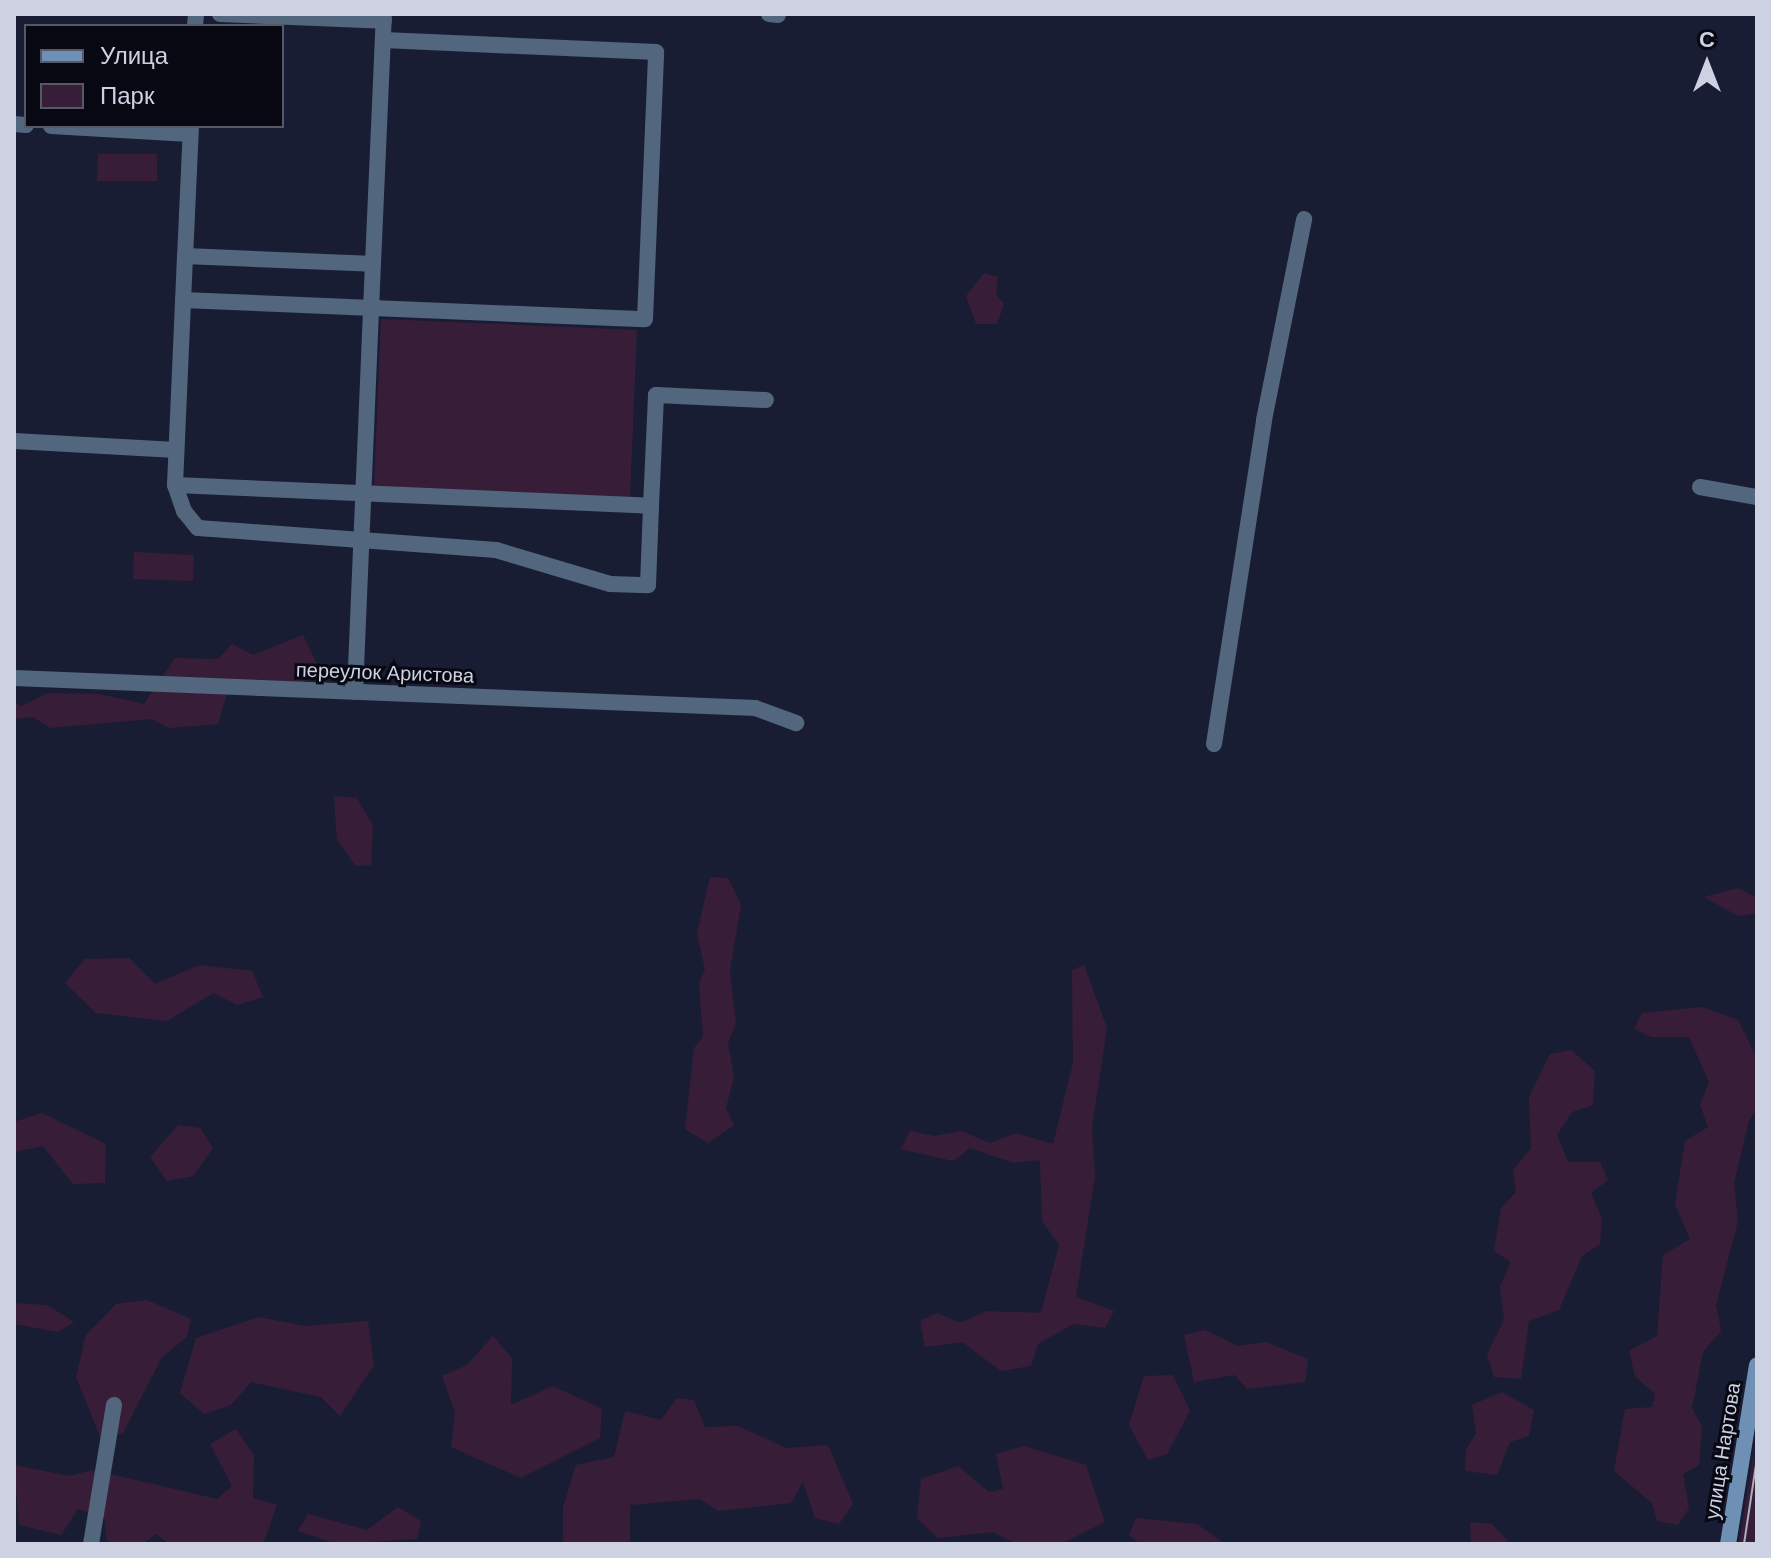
<!DOCTYPE html>
<html>
<head>
<meta charset="utf-8">
<style>
  body { margin:0 }
  #map { position:relative; width:1771px; height:1558px; overflow:hidden; background:#191d34; font-family:Helvetica,sans-serif }
  div>[style] { position:absolute }
  .green>* { inset:0; background:#381d39 }
  .street>* { height:16px; margin:-8px; padding:0 8px; transform-origin:8px; border-radius:8px; background:#52677e }
  .secondary>* { height:16px; margin:-8px; padding:0 8px; transform-origin:8px; border-radius:8px; background:#6f90b5 }
  .tram>* { height:2px; margin:-1px; padding:0 1px; transform-origin:1px; border-radius:1px; background:#aaaebf }
  span { translate:-50% -50%; white-space:nowrap; text-align:center; line-height:1.15; -webkit-text-stroke:6px #070812; paint-order:stroke }
  .street-label { font-size:20px; color:#cdd1e1 }
  .frame { position:absolute; inset:0; border:16px solid #cdd1e1; pointer-events:none }
  .legend { position:absolute; left:24px; top:24px; width:260px; height:104px; box-sizing:border-box; background:#070812; border:2px solid #565865; margin:0; padding:10px 14px; list-style:none; font-size:24px; color:#cdd1e1 }
  .legend li { display:flex; align-items:center; gap:16px; height:40px }
  .legend b { width:40px; border:2px solid #565865 }
  .north { position:absolute; left:1667px; top:24px; width:80px; height:80px; -webkit-text-stroke:6px #070812; paint-order:stroke; rotate:0deg; font-size:22px; font-weight:700; line-height:32px; text-align:center; color:#cdd1e1 }
  .north::after { content:''; display:block; margin:auto; width:28px; height:36px; background:#cdd1e1; clip-path:polygon(50% 0,100% 100%,50% 72%,0 100%) }
</style>
</head>
<body>
<div id="map">
  <div class="green">
    <i style="clip-path:polygon(98px 154px,157px 154px,157px 181px,97px 181px)"></i>
    <i style="clip-path:polygon(984px 273px,998px 277px,996px 295px,1004px 304px,997px 324px,976px 324px,966px 296px)"></i>
    <i style="clip-path:polygon(381px 319px,637px 330px,630px 497px,374px 486px)"></i>
    <i style="clip-path:polygon(134px 552px,194px 555px,193px 581px,133px 579px)"></i>
    <i style="clip-path:polygon(303px 635px,319px 668px,294px 690px,230px 683px,218px 724px,169px 728px,152px 719px,50px 728px,33px 717px,14px 719px,14px 702px,21px 706px,48px 693px,99px 694px,144px 704px,175px 658px,218px 659px,232px 644px,253px 655px)"></i>
    <i style="clip-path:polygon(334px 796px,357px 798px,373px 826px,371px 865px,356px 866px,337px 840px)"></i>
    <i style="clip-path:polygon(710px 877px,728px 878px,741px 905px,730px 971px,736px 1024px,728px 1042px,734px 1077px,726px 1108px,734px 1125px,708px 1143px,685px 1129px,694px 1048px,703px 1037px,699px 983px,705px 970px,697px 933px)"></i>
    <i style="clip-path:polygon(1738px 888px,1757px 898px,1757px 913px,1738px 916px,1704px 897px)"></i>
    <i style="clip-path:polygon(129px 958px,155px 984px,199px 965px,252px 971px,263px 997px,237px 1005px,213px 993px,167px 1021px,96px 1013px,65px 983px,85px 959px)"></i>
    <i style="clip-path:polygon(1084px 965px,1107px 1028px,1092px 1127px,1095px 1176px,1076px 1297px,1114px 1311px,1105px 1328px,1073px 1324px,1038px 1344px,1031px 1366px,1001px 1371px,962px 1342px,925px 1347px,920px 1321px,937px 1313px,960px 1323px,986px 1311px,1041px 1313px,1059px 1245px,1042px 1221px,1040px 1160px,1014px 1163px,970px 1148px,953px 1161px,901px 1149px,910px 1131px,935px 1136px,961px 1131px,990px 1143px,1016px 1133px,1053px 1144px,1073px 1063px,1072px 970px)"></i>
    <i style="clip-path:polygon(1702px 1007px,1738px 1020px,1757px 1058px,1757px 1110px,1749px 1120px,1734px 1183px,1738px 1221px,1716px 1305px,1721px 1331px,1703px 1352px,1692px 1408px,1702px 1427px,1699px 1465px,1683px 1474px,1689px 1508px,1678px 1525px,1657px 1521px,1652px 1503px,1614px 1471px,1625px 1409px,1652px 1407px,1655px 1394px,1635px 1376px,1629px 1351px,1657px 1336px,1663px 1255px,1690px 1239px,1675px 1204px,1685px 1141px,1708px 1127px,1700px 1105px,1709px 1082px,1689px 1037px,1651px 1037px,1634px 1029px,1642px 1013px)"></i>
    <i style="clip-path:polygon(1571px 1050px,1595px 1071px,1593px 1105px,1572px 1112px,1557px 1135px,1568px 1162px,1600px 1162px,1608px 1180px,1591px 1193px,1602px 1219px,1600px 1244px,1582px 1256px,1559px 1310px,1529px 1321px,1521px 1379px,1494px 1377px,1487px 1354px,1504px 1320px,1500px 1286px,1511px 1262px,1494px 1251px,1501px 1208px,1516px 1192px,1513px 1170px,1531px 1148px,1529px 1097px,1550px 1054px)"></i>
    <i style="clip-path:polygon(42px 1113px,106px 1144px,105px 1183px,73px 1184px,43px 1146px,14px 1152px,14px 1122px)"></i>
    <i style="clip-path:polygon(178px 1125px,200px 1128px,213px 1148px,193px 1176px,167px 1181px,150px 1157px)"></i>
    <i style="clip-path:polygon(147px 1300px,191px 1319px,187px 1337px,162px 1357px,123px 1433px,101px 1439px,76px 1377px,86px 1335px,116px 1304px)"></i>
    <i style="clip-path:polygon(14px 1303px,47px 1305px,74px 1322px,58px 1332px,14px 1324px)"></i>
    <i style="clip-path:polygon(259px 1317px,305px 1326px,368px 1321px,374px 1365px,340px 1416px,321px 1397px,251px 1382px,231px 1405px,204px 1414px,180px 1393px,196px 1338px)"></i>
    <i style="clip-path:polygon(1205px 1330px,1238px 1346px,1266px 1342px,1308px 1359px,1305px 1382px,1247px 1389px,1235px 1375px,1194px 1382px,1184px 1335px)"></i>
    <i style="clip-path:polygon(493px 1336px,512px 1358px,511px 1405px,553px 1386px,602px 1409px,600px 1438px,521px 1478px,451px 1447px,455px 1412px,442px 1376px,467px 1365px)"></i>
    <i style="clip-path:polygon(1173px 1375px,1190px 1411px,1167px 1454px,1148px 1460px,1129px 1425px,1144px 1376px)"></i>
    <i style="clip-path:polygon(1502px 1392px,1534px 1410px,1529px 1436px,1510px 1442px,1497px 1475px,1465px 1471px,1466px 1450px,1476px 1433px,1472px 1405px)"></i>
    <i style="clip-path:polygon(677px 1398px,694px 1400px,705px 1427px,738px 1426px,786px 1448px,828px 1445px,853px 1504px,839px 1524px,815px 1518px,803px 1482px,791px 1503px,718px 1511px,700px 1499px,630px 1505px,630px 1544px,563px 1544px,563px 1507px,576px 1465px,614px 1457px,625px 1411px,661px 1420px)"></i>
    <i style="clip-path:polygon(236px 1429px,254px 1455px,253px 1498px,277px 1505px,263px 1544px,169px 1544px,156px 1534px,142px 1544px,113px 1544px,107px 1541px,104px 1518px,78px 1509px,61px 1535px,19px 1525px,14px 1465px,69px 1476px,93px 1470px,217px 1499px,232px 1486px,210px 1444px)"></i>
    <i style="clip-path:polygon(1024px 1446px,1086px 1465px,1105px 1522px,1061px 1544px,1016px 1544px,993px 1532px,938px 1538px,917px 1518px,921px 1479px,958px 1466px,989px 1492px,1003px 1489px,996px 1454px)"></i>
    <i style="clip-path:polygon(1754px 1451px,1757px 1544px,1739px 1544px)"></i>
    <i style="clip-path:polygon(398px 1507px,421px 1521px,417px 1539px,337px 1544px,298px 1531px,308px 1514px,367px 1530px)"></i>
    <i style="clip-path:polygon(1136px 1518px,1197px 1524px,1225px 1544px,1140px 1544px,1129px 1535px)"></i>
    <i style="clip-path:polygon(1470px 1522px,1492px 1524px,1511px 1544px,1471px 1544px)"></i>
  </div>
  <div class="street">
    <i style="left:220px;top:14px;width:164px;rotate:2.4deg"></i>
    <i style="left:769px;top:14px;width:9px;rotate:6deg"></i>
    <i style="left:195px;top:26px;width:12px;rotate:-85deg"></i>
    <i style="left:14px;top:124px;width:12px;rotate:5deg"></i>
    <i style="left:51px;top:126px;width:139px;rotate:3.3deg"></i>
    <i style="left:191px;top:126px;width:130px;rotate:92.6deg"></i>
    <i style="left:185px;top:256px;width:188px;rotate:2.4deg"></i>
    <i style="left:373px;top:264px;width:250px;rotate:-87.5deg"></i>
    <i style="left:185px;top:256px;width:229px;rotate:92.5deg"></i>
    <i style="left:175px;top:485px;width:476px;rotate:2.5deg"></i>
    <i style="left:651px;top:506px;width:111px;rotate:-87.4deg"></i>
    <i style="left:656px;top:395px;width:110px;rotate:2.6deg"></i>
    <i style="left:183px;top:300px;width:462px;rotate:2.4deg"></i>
    <i style="left:645px;top:319px;width:267px;rotate:-87.6deg"></i>
    <i style="left:656px;top:52px;width:273px;rotate:-177.5deg"></i>
    <i style="left:14px;top:441px;width:162px;rotate:3.2deg"></i>
    <i style="left:175px;top:485px;width:28px;rotate:71deg"></i>
    <i style="left:184px;top:511px;width:22px;rotate:51deg"></i>
    <i style="left:198px;top:528px;width:299px;rotate:4.2deg"></i>
    <i style="left:496px;top:550px;width:119px;rotate:16.6deg"></i>
    <i style="left:610px;top:584px;width:38px;rotate:2deg"></i>
    <i style="left:648px;top:585px;width:79px;rotate:-87.8deg"></i>
    <i style="left:1700px;top:487px;width:58px;rotate:10deg"></i>
    <i style="left:14px;top:678px;width:742px;rotate:2.32deg"></i>
    <i style="left:755px;top:708px;width:44px;rotate:20.1deg"></i>
    <i style="left:355px;top:692px;width:428px;rotate:-87.6deg"></i>
    <i style="left:1214px;top:744px;width:328px;rotate:-81.2deg"></i>
    <i style="left:1264px;top:420px;width:205px;rotate:-78.7deg"></i>
    <i style="left:91px;top:1544px;width:141px;rotate:-80.6deg"></i>
  </div>
  <div class="secondary">
    <i style="left:1728px;top:1544px;width:181px;rotate:-80.8deg"></i>
  </div>
  <div class="tram">
    <i style="left:1744px;top:1544px;width:87px;rotate:-81.4deg"></i>
  </div>
  <div class="street-label">
    <span style="left:385px;top:673px;rotate:2deg">переулок Аристова</span>
    <span style="left:1723px;top:1451px;rotate:-81deg">улица Нартова</span>
  </div>
  <div class="frame"></div>
  <ul class="legend">
  <li><b style="height:10px;background:#6f90b5"></b>Улица</li>
  <li><b style="height:22px;background:#381d39"></b>Парк</li>
  </ul>
  <div class="north">С</div>
</div>
</body>
</html>
